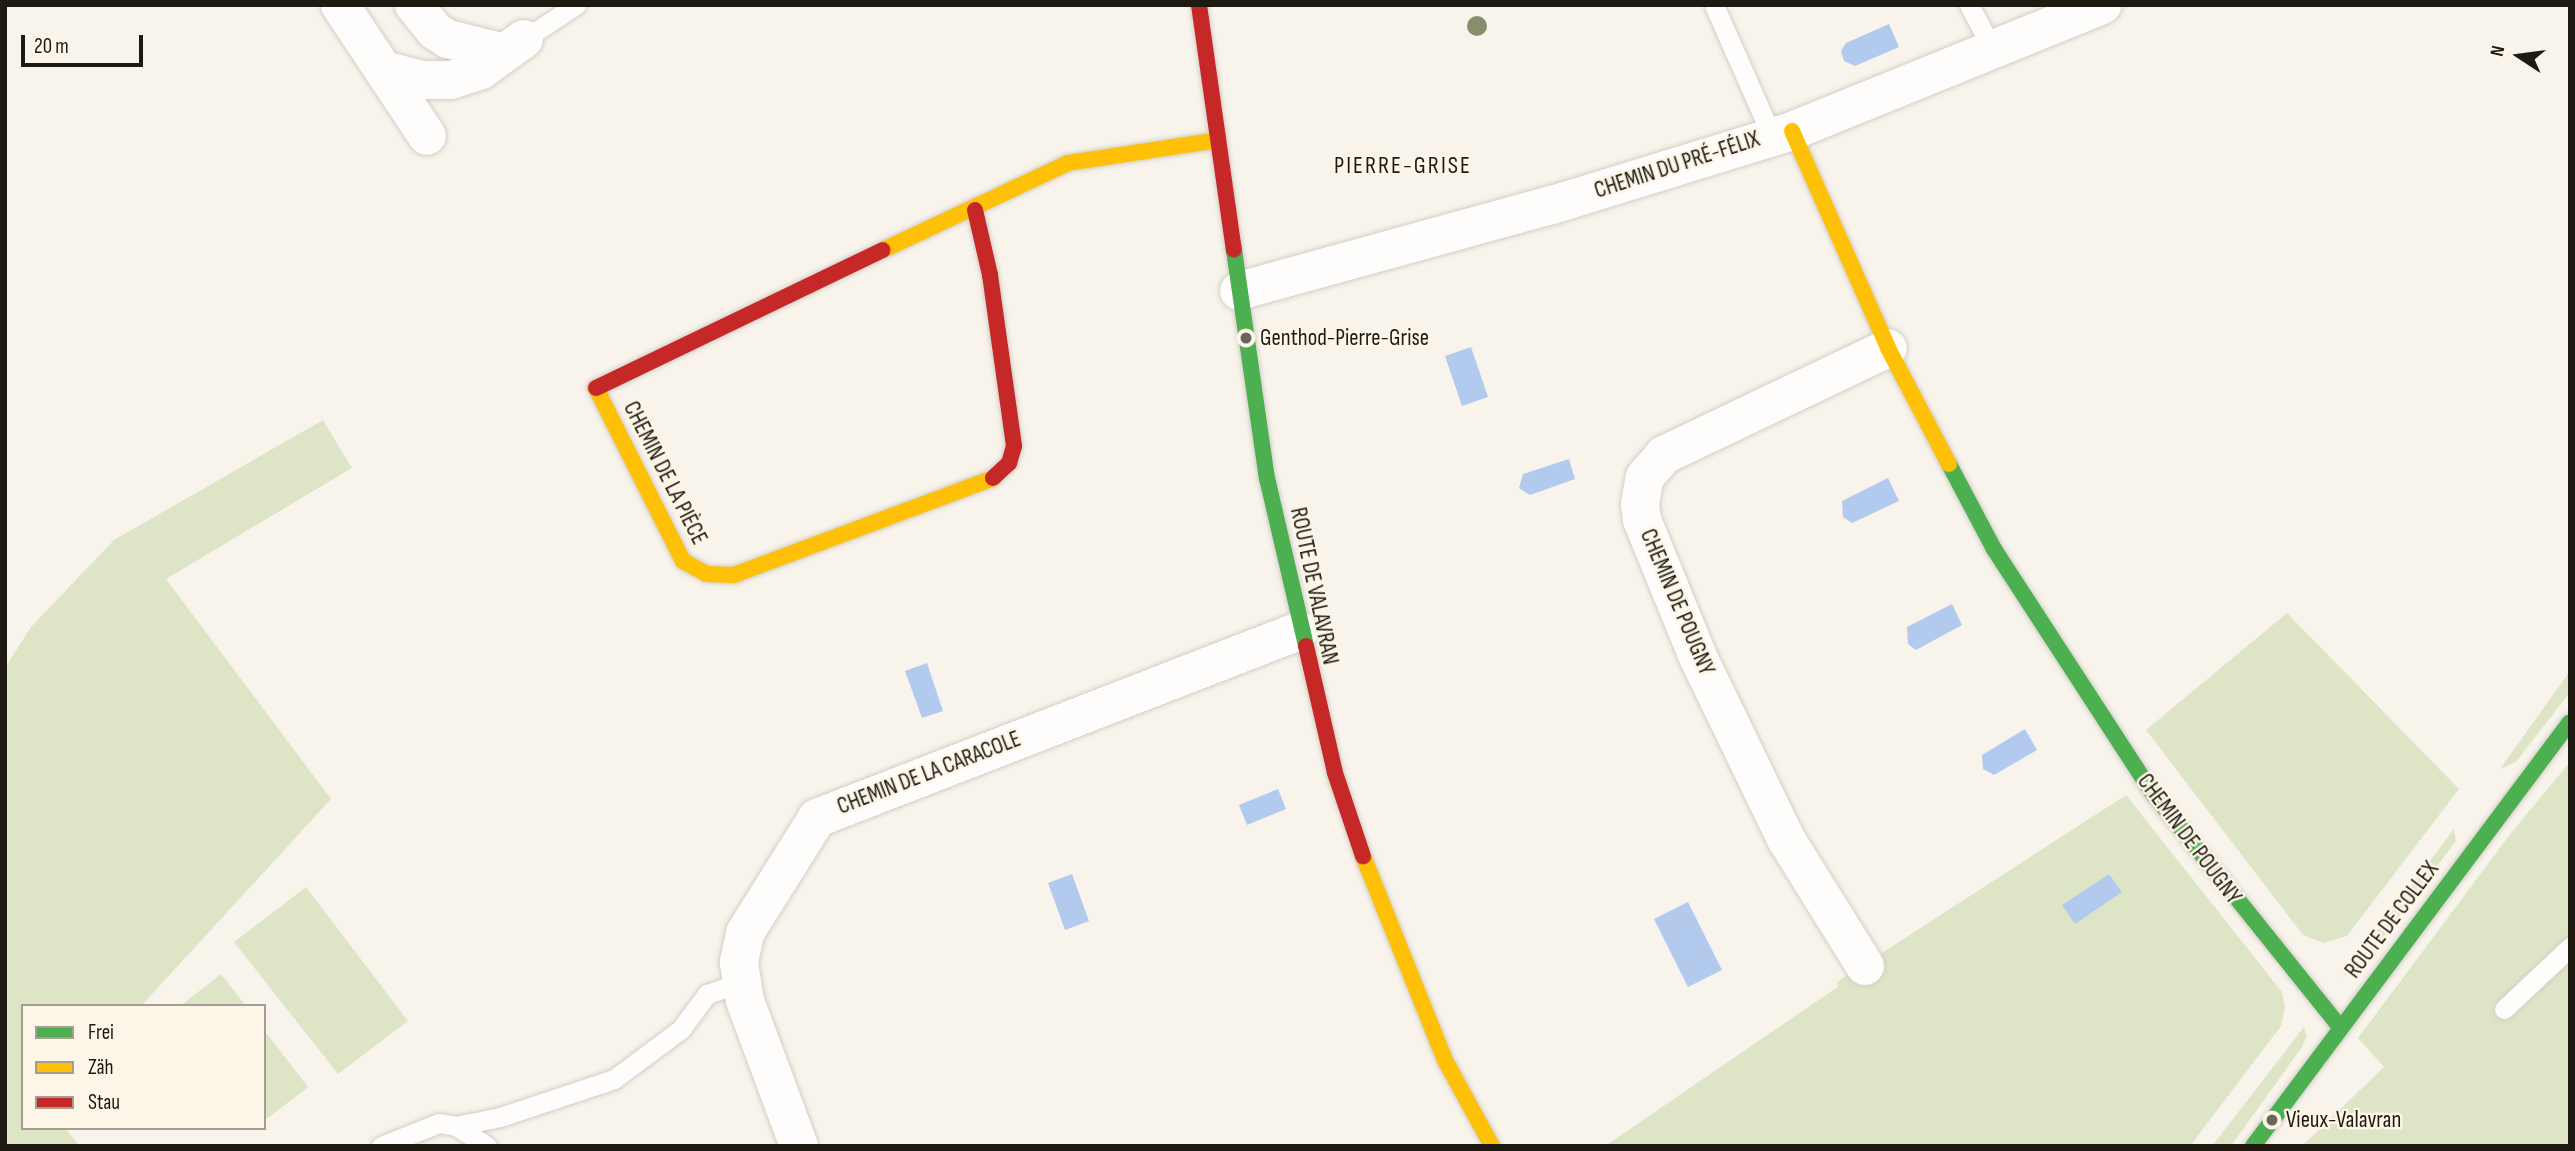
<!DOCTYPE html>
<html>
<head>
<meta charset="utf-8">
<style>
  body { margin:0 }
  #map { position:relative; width:2575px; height:1151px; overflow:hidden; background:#f8f4ec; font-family:"Sofia Sans Condensed",sans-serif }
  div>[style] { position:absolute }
  .green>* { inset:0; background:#dee5c6 }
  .water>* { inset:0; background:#b1caee }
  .roads { filter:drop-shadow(0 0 2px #d2cec6) drop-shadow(0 0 2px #d2cec6) }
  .lane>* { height:19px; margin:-9.5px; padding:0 9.5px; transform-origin:9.5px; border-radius:9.5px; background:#fefdfc }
  .street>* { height:38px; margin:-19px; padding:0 19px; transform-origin:19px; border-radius:19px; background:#fefdfc }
  .fast>* { height:16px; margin:-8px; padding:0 8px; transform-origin:8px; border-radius:8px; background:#4caf50 }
  .slow>* { height:16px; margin:-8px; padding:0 8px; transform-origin:8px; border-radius:8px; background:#ffc107 }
  .jam>* { height:16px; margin:-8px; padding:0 8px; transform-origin:8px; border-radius:8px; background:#c62828 }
  .trees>* { width:20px; height:20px; margin:-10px; border-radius:50%; background:#888d6f }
  .dots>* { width:19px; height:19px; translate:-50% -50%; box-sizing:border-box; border:4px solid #fdf5e7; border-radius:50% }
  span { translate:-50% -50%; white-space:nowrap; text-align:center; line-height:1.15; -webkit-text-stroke:5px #fdf5e7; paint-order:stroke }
  .street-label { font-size:23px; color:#1e1a11 }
  .poi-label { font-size:23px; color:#1e1a11 }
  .left { translate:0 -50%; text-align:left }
  .neighbourhood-label { font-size:24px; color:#1e1a11; letter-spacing:2px }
  .frame { position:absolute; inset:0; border:7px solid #1e1a11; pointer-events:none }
  .legend { position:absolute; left:21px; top:1004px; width:245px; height:126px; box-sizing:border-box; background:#fdf5e7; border:2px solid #a49d91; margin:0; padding:9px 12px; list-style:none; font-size:21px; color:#1e1a11 }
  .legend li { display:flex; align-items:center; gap:14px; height:35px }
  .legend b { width:35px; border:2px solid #a49d91 }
  .north { position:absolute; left:2484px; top:21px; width:70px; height:70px; -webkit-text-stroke:5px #fdf5e7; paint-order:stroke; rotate:283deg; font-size:19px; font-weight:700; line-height:28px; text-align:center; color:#1e1a11 }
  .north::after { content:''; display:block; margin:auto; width:24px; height:32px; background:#1e1a11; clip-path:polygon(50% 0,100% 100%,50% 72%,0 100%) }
  .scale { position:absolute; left:21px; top:35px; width:122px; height:32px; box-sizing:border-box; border:4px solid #1e1a11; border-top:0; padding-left:9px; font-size:21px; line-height:24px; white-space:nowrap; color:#1e1a11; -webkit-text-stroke:5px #fdf5e7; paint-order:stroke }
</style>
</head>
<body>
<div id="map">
  <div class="green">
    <i style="clip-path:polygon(323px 420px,352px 468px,166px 579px,331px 799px,141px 1006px,23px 1006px,23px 1128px,65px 1128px,80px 1146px,5px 1146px,5px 668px,31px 627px,114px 540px)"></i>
    <i style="clip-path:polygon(2287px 613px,2459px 789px,2347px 936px,2323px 943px,2303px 935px,2146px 730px)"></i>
    <i style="clip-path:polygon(2570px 671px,2570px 692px,2516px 762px,2500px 769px)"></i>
    <i style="clip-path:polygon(2570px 762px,2570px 1146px,2302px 1146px,2384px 1067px,2358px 1038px,2511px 833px)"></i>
    <i style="clip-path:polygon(2126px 795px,2282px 992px,2285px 1008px,2281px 1026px,2190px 1146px,1605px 1146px,1839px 986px,1837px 982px)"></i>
    <i style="clip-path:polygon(2454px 829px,2456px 841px,2370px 955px,2342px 978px)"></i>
    <i style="clip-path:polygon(306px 887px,408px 1021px,338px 1074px,234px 942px)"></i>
    <i style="clip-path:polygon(221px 974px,246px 1006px,180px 1006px)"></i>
    <i style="clip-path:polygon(2304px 1027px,2307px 1036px,2302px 1047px,2231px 1146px,2212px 1146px)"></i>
    <i style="clip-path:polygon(264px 1030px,308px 1087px,264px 1121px)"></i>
  </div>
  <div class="water">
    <i style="clip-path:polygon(1889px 24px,1899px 47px,1855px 66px,1844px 61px,1841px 51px,1846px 43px)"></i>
    <i style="clip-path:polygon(1471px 347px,1488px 397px,1462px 406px,1445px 356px)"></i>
    <i style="clip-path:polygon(1569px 459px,1575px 479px,1530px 495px,1519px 488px,1523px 474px)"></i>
    <i style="clip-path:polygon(1888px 478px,1899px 501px,1852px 523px,1843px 517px,1842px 501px)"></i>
    <i style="clip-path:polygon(1952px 604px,1962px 625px,1916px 650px,1908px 644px,1907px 627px)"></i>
    <i style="clip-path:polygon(927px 663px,943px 711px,922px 718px,905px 671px)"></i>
    <i style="clip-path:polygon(2025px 729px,2037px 750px,1994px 775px,1983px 769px,1982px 755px)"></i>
    <i style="clip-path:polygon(1278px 789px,1286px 809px,1247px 825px,1239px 805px)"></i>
    <i style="clip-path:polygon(1072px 874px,1089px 921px,1065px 930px,1048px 883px)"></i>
    <i style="clip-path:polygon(2109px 874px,2122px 892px,2075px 924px,2062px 905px)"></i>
    <i style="clip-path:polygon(1688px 902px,1722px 970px,1688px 987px,1654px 919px)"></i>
  </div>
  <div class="roads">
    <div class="lane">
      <i style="left:1714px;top:5px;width:141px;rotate:66.2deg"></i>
      <i style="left:1969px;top:5px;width:51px;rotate:61.9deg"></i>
      <i style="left:524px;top:39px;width:62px;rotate:-33.2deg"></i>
      <i style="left:2504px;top:1009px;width:91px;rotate:-43.2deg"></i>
      <i style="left:456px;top:1126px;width:45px;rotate:-11.6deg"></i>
      <i style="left:500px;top:1117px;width:120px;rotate:-18.4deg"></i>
      <i style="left:614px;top:1079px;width:84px;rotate:-36.7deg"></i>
      <i style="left:681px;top:1029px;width:44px;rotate:-53.4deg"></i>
      <i style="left:707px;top:994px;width:36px;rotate:-19deg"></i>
      <i style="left:381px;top:1146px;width:62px;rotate:-21.6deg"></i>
      <i style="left:439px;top:1123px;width:17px;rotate:10deg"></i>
      <i style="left:456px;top:1126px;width:37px;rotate:33deg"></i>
    </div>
    <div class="street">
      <i style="left:340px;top:5px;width:157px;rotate:56.4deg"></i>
      <i style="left:414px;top:5px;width:33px;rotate:51deg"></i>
      <i style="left:435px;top:31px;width:15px;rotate:32deg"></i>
      <i style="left:448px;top:39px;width:55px;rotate:13.8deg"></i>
      <i style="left:383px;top:70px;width:40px;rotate:14.4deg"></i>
      <i style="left:422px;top:80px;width:29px"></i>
      <i style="left:451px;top:80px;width:32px;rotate:-18deg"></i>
      <i style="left:481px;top:70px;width:53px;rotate:-35.8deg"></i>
      <i style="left:1239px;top:291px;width:325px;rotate:-15.4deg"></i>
      <i style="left:1552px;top:205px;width:251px;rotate:-17.1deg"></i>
      <i style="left:1792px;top:131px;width:335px;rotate:-22.1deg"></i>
      <i style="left:1865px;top:966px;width:150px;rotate:-121.9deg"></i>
      <i style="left:1786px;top:839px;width:202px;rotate:-115.8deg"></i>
      <i style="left:1698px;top:657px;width:148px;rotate:-112.2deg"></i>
      <i style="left:1642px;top:520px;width:16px;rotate:-97deg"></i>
      <i style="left:1640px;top:504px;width:27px;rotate:-80deg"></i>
      <i style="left:1645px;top:477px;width:29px;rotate:-49deg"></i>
      <i style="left:1664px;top:455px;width:248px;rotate:-25.5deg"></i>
      <i style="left:799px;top:1146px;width:155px;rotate:-110.4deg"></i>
      <i style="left:745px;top:1001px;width:39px;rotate:-99deg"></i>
      <i style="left:739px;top:962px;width:30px;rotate:-78deg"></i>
      <i style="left:745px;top:933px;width:136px;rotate:-57.9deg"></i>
      <i style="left:817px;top:818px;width:517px;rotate:-21.2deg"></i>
    </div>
    <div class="fast">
      <i style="left:1234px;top:250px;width:230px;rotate:81.8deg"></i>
      <i style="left:1267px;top:478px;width:172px;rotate:76.9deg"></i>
      <i style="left:1949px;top:464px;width:96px;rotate:62.1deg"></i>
      <i style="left:1994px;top:549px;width:293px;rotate:57deg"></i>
      <i style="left:2154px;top:795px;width:297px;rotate:51.3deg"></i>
      <i style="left:2253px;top:1146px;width:529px;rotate:-53.22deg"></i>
    </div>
    <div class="slow">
      <i style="left:1792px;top:131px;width:237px;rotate:66.1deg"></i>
      <i style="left:1888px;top:348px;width:131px;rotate:62.3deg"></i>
      <i style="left:883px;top:250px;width:204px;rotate:-25.2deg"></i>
      <i style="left:1068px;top:163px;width:152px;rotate:-8.7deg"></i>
      <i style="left:596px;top:388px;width:194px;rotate:63.3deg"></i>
      <i style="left:683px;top:561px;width:26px;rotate:29deg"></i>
      <i style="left:706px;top:574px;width:28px;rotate:2deg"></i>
      <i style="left:734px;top:575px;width:277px;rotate:-20.5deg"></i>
      <i style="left:1363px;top:856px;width:222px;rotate:68.1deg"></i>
      <i style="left:1446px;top:1062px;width:96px;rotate:61.3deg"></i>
    </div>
    <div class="jam">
      <i style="left:1199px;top:5px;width:247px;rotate:81.9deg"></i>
      <i style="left:975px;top:210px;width:67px;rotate:77deg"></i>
      <i style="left:990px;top:275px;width:173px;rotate:82deg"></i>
      <i style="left:1014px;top:446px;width:18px;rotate:106deg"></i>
      <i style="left:1009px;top:463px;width:22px;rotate:137deg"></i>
      <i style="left:596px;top:388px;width:318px;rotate:-25.7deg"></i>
      <i style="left:1306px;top:646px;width:130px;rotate:77.1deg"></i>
      <i style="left:1335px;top:773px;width:88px;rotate:71.4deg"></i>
    </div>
  </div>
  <div class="trees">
    <i style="left:1477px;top:26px"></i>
  </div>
  <div class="dots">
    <i style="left:1246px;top:338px;background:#6a665e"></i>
    <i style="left:2272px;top:1120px;background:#6a665e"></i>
  </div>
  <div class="street-label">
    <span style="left:1677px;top:165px;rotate:-18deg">CHEMIN DU PRÉ-FÉLIX</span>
    <span style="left:665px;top:473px;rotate:63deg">CHEMIN DE LA PIÈCE</span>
    <span style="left:1314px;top:586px;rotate:78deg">ROUTE DE VALAVRAN</span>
    <span style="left:1677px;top:602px;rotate:67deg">CHEMIN DE POUGNY</span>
    <span style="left:929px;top:773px;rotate:-21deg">CHEMIN DE LA CARACOLE</span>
    <span style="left:2189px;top:839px;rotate:53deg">CHEMIN DE POUGNY</span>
    <span style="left:2392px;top:920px;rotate:-53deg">ROUTE DE COLLEX</span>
  </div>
  <div class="poi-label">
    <span class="left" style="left:1260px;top:338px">Genthod-Pierre-Grise</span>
    <span class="left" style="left:2286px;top:1120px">Vieux-Valavran</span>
  </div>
  <div class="neighbourhood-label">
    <span style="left:1403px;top:166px">PIERRE-GRISE</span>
  </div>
  <div class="frame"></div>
  <ul class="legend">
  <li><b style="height:9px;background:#4caf50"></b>Frei</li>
  <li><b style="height:9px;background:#ffc107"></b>Zäh</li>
  <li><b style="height:9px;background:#c62828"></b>Stau</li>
  </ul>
  <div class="north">N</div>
  <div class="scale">20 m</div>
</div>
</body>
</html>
